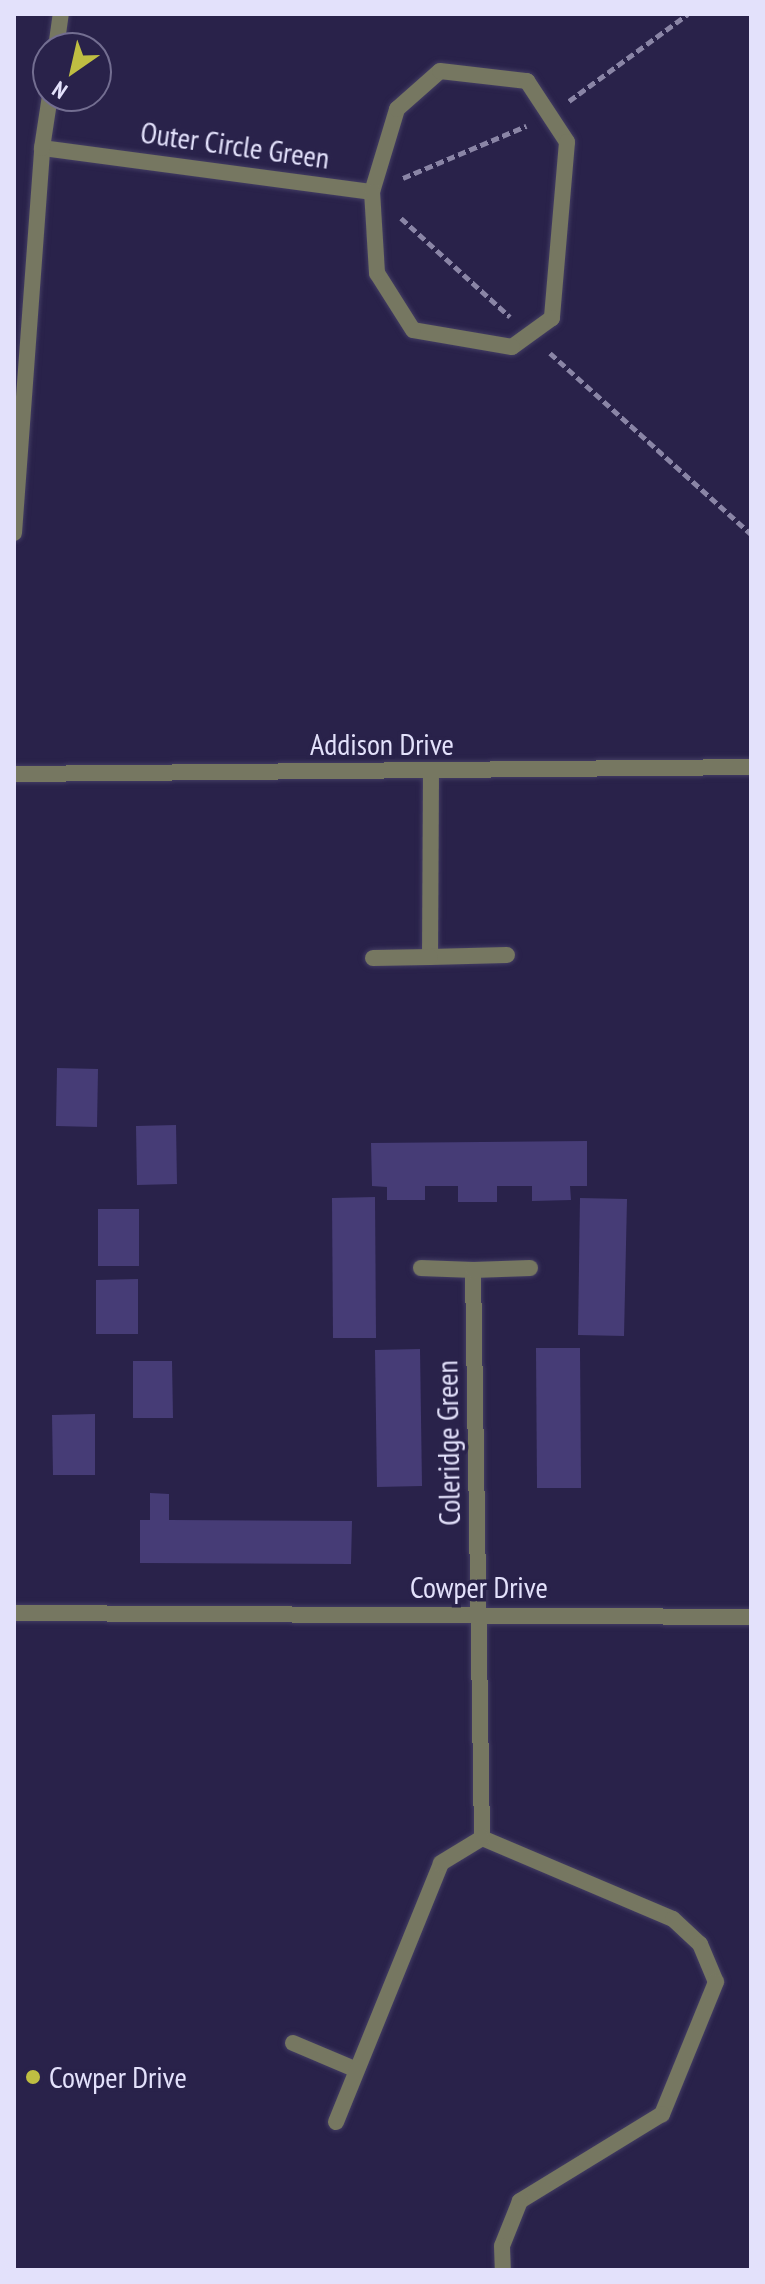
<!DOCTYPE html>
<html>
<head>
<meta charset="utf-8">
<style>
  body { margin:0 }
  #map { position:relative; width:765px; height:2284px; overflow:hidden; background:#29224a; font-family:"PT Sans Narrow",sans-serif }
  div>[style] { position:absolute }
  .building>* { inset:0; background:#463c76 }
  .path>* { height:5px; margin-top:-2.5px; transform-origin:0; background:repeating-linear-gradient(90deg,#8a85a6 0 8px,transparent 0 12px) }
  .roads { filter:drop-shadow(0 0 2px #433d63) drop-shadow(0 0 2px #433d63) }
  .street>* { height:16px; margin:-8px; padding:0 8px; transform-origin:8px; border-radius:8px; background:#767761 }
  .dots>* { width:22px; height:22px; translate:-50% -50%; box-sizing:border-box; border:4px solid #29224a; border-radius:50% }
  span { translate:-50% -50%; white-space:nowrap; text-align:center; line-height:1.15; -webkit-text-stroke:7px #29224a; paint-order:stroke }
  .street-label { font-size:30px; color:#e3e1fb }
  .poi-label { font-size:30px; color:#e3e1fb }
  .left { translate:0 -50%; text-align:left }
  .frame { position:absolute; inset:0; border:16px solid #e3e1fb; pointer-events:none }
  .north { position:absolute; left:32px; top:32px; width:80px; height:80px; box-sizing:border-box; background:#29224a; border:2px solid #736e91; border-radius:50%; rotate:214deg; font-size:22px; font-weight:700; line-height:32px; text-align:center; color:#e3e1fb }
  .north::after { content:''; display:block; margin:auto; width:28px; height:36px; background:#bfbe42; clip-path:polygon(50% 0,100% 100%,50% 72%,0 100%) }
</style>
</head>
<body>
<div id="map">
  <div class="building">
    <i style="clip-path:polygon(57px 1068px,98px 1069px,97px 1127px,56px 1126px)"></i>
    <i style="clip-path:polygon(176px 1125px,177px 1184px,137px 1185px,136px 1126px)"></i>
    <i style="clip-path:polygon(587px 1141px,587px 1186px,570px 1186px,571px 1200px,532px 1201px,532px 1186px,497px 1186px,497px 1202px,458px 1202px,458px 1186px,425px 1186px,425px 1200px,387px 1200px,387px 1187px,372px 1186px,371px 1143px)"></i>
    <i style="clip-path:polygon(375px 1197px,376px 1338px,333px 1338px,332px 1198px)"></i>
    <i style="clip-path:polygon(580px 1198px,627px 1199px,624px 1336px,578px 1335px)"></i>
    <i style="clip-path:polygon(98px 1209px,139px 1209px,139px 1266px,98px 1266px)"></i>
    <i style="clip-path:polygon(138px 1279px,138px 1334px,96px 1334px,96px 1280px)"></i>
    <i style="clip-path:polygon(536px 1348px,580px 1348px,581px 1488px,537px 1488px)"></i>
    <i style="clip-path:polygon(420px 1349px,422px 1486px,377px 1487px,375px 1350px)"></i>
    <i style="clip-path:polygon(133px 1361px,172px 1361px,173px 1418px,133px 1418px)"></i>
    <i style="clip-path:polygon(95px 1414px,95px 1475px,53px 1475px,52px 1415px)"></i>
    <i style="clip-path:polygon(150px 1493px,169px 1494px,169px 1520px,352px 1521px,351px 1564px,140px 1563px,140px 1520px,150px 1520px)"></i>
  </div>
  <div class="path">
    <i style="left:569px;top:101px;width:147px;rotate:-36.2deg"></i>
    <i style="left:403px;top:178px;width:134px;rotate:-22.9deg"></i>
    <i style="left:401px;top:218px;width:147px;rotate:42.2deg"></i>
    <i style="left:550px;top:353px;width:270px;rotate:42deg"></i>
  </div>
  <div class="roads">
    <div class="street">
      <i style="left:56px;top:48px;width:34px;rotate:-82deg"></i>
      <i style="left:42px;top:148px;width:333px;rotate:7.6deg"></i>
      <i style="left:372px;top:192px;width:87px;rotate:-73.2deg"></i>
      <i style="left:397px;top:109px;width:57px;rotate:-41.5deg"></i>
      <i style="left:440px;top:71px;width:88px;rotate:6.6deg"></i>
      <i style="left:527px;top:81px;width:73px;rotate:56.7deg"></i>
      <i style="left:567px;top:142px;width:177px;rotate:94.9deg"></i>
      <i style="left:552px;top:318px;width:49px;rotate:144.1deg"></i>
      <i style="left:512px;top:347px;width:100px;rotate:-170.3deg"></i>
      <i style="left:413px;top:330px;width:67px;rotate:-122.3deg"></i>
      <i style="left:377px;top:273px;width:81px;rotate:-93.5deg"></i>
      <i style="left:14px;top:533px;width:386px;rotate:-85.8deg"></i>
      <i style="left:42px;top:148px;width:53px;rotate:-81.3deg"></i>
      <i style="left:431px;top:772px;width:185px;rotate:90.3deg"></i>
      <i style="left:430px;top:957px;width:77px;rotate:-1.5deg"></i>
      <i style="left:14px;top:774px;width:737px;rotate:-0.54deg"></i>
      <i style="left:373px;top:958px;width:57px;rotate:-1deg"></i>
      <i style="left:421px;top:1268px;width:52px;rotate:2.2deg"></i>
      <i style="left:473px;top:1270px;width:568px;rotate:89.09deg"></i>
      <i style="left:482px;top:1838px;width:207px;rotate:23deg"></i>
      <i style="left:673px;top:1919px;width:37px;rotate:43deg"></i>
      <i style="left:700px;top:1944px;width:41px;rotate:67.2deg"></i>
      <i style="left:716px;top:1982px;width:143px;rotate:112.2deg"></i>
      <i style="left:662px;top:2114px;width:167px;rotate:148.5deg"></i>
      <i style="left:520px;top:2201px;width:48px;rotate:111.8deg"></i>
      <i style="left:502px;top:2246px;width:24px;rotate:88deg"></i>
      <i style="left:473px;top:1270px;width:57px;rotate:-2deg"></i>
      <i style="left:14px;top:1613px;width:737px;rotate:0.31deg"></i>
      <i style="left:293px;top:2043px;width:69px;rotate:22.9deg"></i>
      <i style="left:336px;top:2122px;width:279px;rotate:-67.9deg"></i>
      <i style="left:441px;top:1863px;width:48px;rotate:-31.4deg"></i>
    </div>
  </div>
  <div class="dots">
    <i style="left:33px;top:2077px;background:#bfbe42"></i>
  </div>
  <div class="street-label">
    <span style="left:235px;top:145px;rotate:8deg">Outer Circle Green</span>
    <span style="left:382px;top:744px">Addison Drive</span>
    <span style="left:448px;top:1443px;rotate:-91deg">Coleridge Green</span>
    <span style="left:479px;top:1587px">Cowper Drive</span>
  </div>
  <div class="poi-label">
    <span class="left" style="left:49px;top:2077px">Cowper Drive</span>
  </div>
  <div class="frame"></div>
  <div class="north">N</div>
</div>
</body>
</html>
